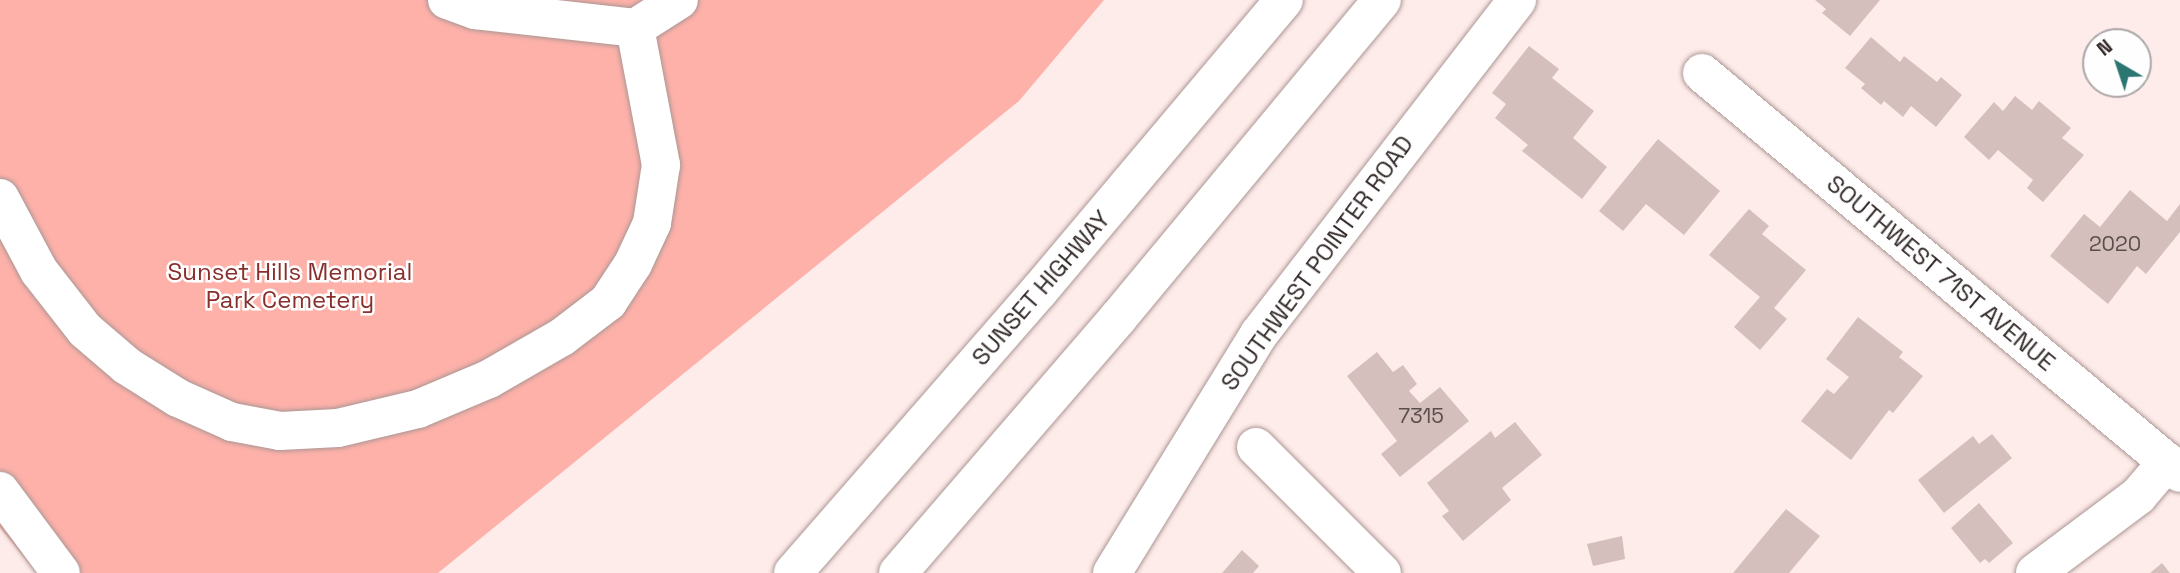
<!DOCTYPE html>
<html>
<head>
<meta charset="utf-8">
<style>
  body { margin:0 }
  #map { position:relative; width:2180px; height:573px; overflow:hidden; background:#feecea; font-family:"Space Grotesk",sans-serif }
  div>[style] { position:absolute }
  .green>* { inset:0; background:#fdb1a9 }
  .building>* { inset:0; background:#d5bfbc }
  .roads { filter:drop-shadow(0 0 2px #ab9694) drop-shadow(0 0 2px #ab9694) }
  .minor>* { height:38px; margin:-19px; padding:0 19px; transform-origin:19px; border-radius:19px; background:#fff }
  .highway>* { height:38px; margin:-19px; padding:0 19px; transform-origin:19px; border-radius:19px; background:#fff }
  span { translate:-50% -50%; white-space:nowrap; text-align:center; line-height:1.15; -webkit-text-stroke:5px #fefefe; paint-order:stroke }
  .number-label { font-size:21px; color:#5a4e4c }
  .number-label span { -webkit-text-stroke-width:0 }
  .street-label { font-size:24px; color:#312827 }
  .park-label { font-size:24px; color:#882f2c }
  .north { position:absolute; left:2082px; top:28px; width:70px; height:70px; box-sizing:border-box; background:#fefefe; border:2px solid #aca8a8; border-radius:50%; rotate:321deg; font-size:19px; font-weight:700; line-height:28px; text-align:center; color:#312827 }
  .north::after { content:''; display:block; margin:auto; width:24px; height:32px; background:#2c7672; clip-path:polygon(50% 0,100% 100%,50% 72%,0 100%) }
</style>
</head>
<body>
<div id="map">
  <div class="green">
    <i style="clip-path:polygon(0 0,1104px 0,1019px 101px,438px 573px,37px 573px,0 528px)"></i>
  </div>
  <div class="building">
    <i style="clip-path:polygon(1815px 0,1880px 0,1850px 36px,1822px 13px,1826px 9px)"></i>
    <i style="clip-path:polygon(1871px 37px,1900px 62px,1904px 56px,1937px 82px,1941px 77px,1962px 95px,1936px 127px,1911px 106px,1903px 117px,1884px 101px,1881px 105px,1861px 88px,1865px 84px,1845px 68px)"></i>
    <i style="clip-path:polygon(1529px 46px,1559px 69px,1552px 78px,1594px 111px,1573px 138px,1607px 167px,1582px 199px,1522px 151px,1528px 145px,1495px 118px,1506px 104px,1492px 93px)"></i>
    <i style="clip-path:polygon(2015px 96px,2032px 110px,2039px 101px,2071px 128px,2062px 138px,2084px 155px,2043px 202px,2027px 188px,2033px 180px,1998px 150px,1989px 160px,1964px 137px,1994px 102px,2003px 111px)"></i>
    <i style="clip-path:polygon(1658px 139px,1720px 191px,1684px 235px,1646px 204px,1623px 231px,1599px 211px)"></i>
    <i style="clip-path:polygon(2130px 190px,2167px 221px,2180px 204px,2180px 232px,2146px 274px,2137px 266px,2108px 304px,2050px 256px,2084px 214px,2100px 227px)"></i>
    <i style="clip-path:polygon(1749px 209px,1769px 226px,1762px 234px,1806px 270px,1774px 308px,1787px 319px,1760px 350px,1734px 327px,1760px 297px,1709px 255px)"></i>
    <i style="clip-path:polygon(1858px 317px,1903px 352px,1899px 357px,1923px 376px,1893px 413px,1889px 410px,1851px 460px,1801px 421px,1827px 389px,1834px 394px,1849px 377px,1826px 359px)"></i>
    <i style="clip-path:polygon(1377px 352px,1393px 372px,1403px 365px,1417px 384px,1409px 391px,1420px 403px,1440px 387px,1469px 421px,1400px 477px,1381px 454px,1397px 441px,1347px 376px)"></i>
    <i style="clip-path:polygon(1515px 422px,1542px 455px,1502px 488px,1511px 500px,1463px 541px,1442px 516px,1449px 511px,1427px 483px,1491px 431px,1495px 438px)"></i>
    <i style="clip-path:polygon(1992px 434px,2012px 458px,1944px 513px,1918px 480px,1973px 436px,1979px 444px)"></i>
    <i style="clip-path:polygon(1979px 503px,2013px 543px,1989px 563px,1985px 559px,1980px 563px,1951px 528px)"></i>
    <i style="clip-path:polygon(1786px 509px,1820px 536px,1789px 573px,1733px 573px)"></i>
    <i style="clip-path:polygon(1622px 536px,1625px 559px,1593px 566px,1587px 544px)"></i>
    <i style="clip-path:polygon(1242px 550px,1259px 566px,1253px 573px,1222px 573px)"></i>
    <i style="clip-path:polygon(2162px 563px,2170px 573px,2150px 573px)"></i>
  </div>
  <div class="roads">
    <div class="minor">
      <i style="left:447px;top:0;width:30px;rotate:20deg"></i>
      <i style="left:475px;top:10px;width:161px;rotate:6.4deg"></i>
      <i style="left:635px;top:28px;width:52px;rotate:-32.5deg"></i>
      <i style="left:1702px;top:73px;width:623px;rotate:39.92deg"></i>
      <i style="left:0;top:198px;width:83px;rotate:61.9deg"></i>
      <i style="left:39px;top:271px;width:75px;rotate:52.1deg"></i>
      <i style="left:85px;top:330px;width:55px;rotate:40.6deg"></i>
      <i style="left:127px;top:366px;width:60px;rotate:32.1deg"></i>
      <i style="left:178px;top:398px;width:59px;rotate:24deg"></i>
      <i style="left:232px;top:422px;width:49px;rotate:10.6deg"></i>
      <i style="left:280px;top:431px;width:58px;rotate:-3deg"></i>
      <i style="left:338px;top:428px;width:82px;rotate:-13.4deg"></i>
      <i style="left:418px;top:409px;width:77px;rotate:-22.9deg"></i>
      <i style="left:489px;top:379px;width:84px;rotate:-29.9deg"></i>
      <i style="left:562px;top:337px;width:58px;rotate:-37.3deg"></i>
      <i style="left:608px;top:302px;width:45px;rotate:-56.7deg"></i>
      <i style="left:633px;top:264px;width:45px;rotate:-65.1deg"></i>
      <i style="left:652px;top:223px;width:59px;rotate:-81.2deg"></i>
      <i style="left:661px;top:165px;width:139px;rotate:-100.7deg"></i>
      <i style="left:1256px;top:447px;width:178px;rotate:45deg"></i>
      <i style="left:0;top:491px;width:102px;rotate:53.4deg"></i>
      <i style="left:1112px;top:573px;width:281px;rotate:-58.4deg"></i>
      <i style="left:1259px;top:334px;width:422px;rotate:-52.3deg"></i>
      <i style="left:2035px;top:573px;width:129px;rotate:-36.8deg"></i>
      <i style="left:2138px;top:496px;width:45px;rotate:-49.5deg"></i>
    </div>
    <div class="highway">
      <i style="left:793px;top:573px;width:374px;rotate:-48.9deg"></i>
      <i style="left:1039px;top:291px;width:380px;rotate:-49.9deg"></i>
      <i style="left:898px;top:573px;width:337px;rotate:-49.2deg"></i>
      <i style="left:1118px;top:318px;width:413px;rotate:-50.3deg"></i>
    </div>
  </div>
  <div class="number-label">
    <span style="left:2115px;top:244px">2020</span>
    <span style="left:1421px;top:416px">7315</span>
  </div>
  <div class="street-label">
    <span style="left:1317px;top:263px;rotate:-54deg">SOUTHWEST POINTER ROAD</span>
    <span style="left:1941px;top:273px;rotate:40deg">SOUTHWEST 71ST AVENUE</span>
    <span style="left:1041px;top:288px;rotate:-49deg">SUNSET HIGHWAY</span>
  </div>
  <div class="park-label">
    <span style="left:290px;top:286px">Sunset Hills Memorial<br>Park Cemetery</span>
  </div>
  <div class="north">N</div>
</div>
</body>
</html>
